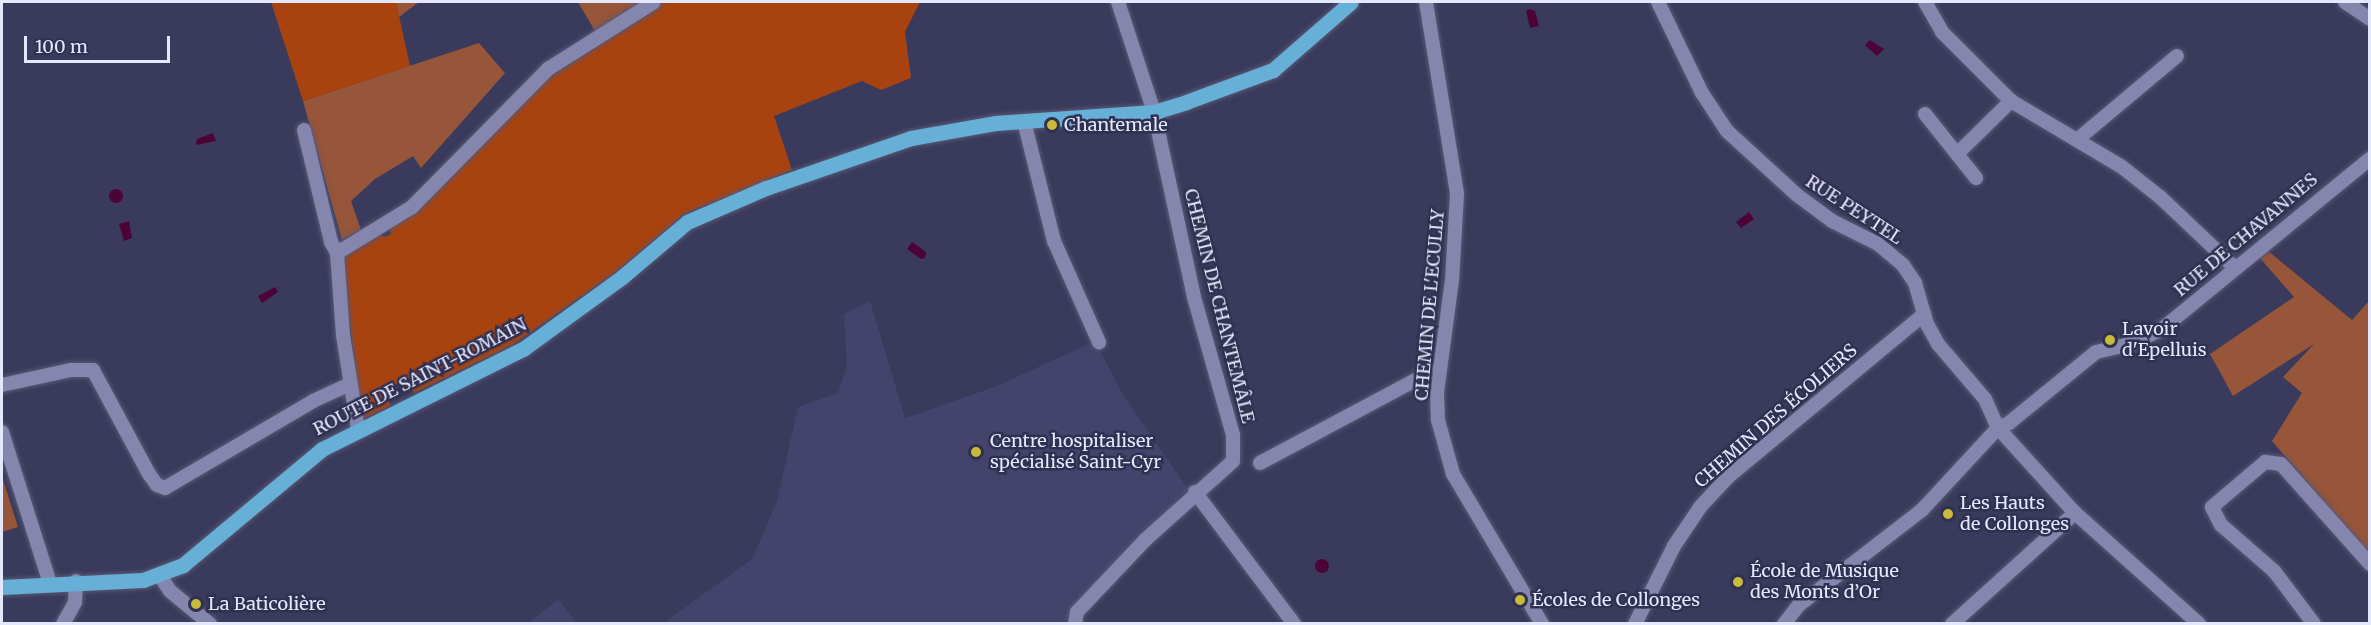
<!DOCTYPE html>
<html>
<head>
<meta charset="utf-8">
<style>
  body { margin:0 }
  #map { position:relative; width:2371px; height:625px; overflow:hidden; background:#3a3a5c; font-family:Merriweather,serif }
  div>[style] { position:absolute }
  .built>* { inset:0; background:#43436b }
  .green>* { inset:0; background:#975539 }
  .forest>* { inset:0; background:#a84310 }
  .water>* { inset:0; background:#4c0438 }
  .round { border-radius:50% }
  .roads { filter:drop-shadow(0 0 2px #585875) drop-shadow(0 0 2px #585875) }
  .minor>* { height:14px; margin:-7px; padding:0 7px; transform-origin:7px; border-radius:7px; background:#8586ad }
  .major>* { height:15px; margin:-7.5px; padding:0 7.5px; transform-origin:7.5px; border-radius:7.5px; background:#66afd6 }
  .dots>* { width:16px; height:16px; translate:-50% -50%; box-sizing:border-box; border:3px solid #303051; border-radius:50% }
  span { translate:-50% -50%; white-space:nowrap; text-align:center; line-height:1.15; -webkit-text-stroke:5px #303051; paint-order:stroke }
  .poi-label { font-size:18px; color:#e5e7fc }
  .left { translate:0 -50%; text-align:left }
  .street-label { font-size:18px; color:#e5e7fc }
  .frame { position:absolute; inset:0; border:3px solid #e5e7fc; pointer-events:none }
  .scale { position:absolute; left:24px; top:36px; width:146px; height:27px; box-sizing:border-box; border:3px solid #e5e7fc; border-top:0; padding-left:8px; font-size:18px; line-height:21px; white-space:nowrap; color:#e5e7fc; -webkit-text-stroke:4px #303051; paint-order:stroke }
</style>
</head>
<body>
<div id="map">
  <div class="built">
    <i style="clip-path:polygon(870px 301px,905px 418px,997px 386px,1095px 341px,1123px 395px,1188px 489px,1069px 612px,1067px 623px,662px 624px,752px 559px,777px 501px,798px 407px,838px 393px,847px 366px,844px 314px)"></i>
    <i style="clip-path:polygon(558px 599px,577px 623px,529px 623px)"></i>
  </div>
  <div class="green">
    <i style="clip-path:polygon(396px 2px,419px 2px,399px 17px)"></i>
    <i style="clip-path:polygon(578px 2px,643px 2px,595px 31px)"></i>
    <i style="clip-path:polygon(479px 43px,505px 73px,421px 168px,413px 156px,375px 179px,351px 201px,361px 230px,342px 240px,303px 101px)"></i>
    <i style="clip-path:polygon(2268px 251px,2352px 320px,2369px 301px,2369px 554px,2272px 441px,2302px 393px,2283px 377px,2314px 344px,2233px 396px,2210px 354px,2294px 297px,2259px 257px)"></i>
    <i style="clip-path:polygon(2px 476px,18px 527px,2px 532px)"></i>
  </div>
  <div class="forest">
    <i style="clip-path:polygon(271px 2px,396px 2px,410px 66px,303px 101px)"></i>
    <i style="clip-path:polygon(664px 2px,920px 2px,905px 32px,911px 78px,881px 90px,862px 81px,774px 116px,792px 170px,684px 214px,616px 272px,512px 345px,414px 393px,406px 380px,388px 388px,390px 406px,361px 420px,342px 255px,379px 233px,384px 237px,391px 234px,389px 227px,547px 79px)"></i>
  </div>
  <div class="water">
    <i style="clip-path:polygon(1530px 9px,1535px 11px,1539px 26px,1530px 28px,1526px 11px)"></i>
    <i style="clip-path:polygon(1870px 40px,1884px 49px,1877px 56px,1865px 45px)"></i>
    <i style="clip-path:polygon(213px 133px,216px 141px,196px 145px,197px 139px)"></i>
    <i class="round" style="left:109px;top:189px;width:14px;height:14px"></i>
    <i style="clip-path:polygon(1749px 212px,1754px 219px,1741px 228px,1736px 222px)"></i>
    <i style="clip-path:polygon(129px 221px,132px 238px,124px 241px,119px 224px)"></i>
    <i style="clip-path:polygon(912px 242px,926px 252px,925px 258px,921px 259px,907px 249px)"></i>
    <i style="clip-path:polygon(275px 287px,278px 292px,262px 303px,258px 296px)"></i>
    <i class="round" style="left:1315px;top:559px;width:14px;height:14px"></i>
  </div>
  <div class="roads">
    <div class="minor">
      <i style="left:1426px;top:2px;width:194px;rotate:80.8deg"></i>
      <i style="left:1457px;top:194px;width:86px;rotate:93.3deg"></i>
      <i style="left:1452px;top:280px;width:114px;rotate:97.6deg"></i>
      <i style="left:1437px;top:393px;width:27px;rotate:88deg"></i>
      <i style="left:1438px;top:420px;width:56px;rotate:74.5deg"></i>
      <i style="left:1453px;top:474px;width:174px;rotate:59.3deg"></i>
      <i style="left:1658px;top:2px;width:101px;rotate:64.2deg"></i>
      <i style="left:1702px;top:93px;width:45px;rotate:56.7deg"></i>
      <i style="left:1727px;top:131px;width:95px;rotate:42.4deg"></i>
      <i style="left:1797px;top:195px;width:44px;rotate:36.6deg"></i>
      <i style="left:1832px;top:221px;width:51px;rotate:26.6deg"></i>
      <i style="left:1878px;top:244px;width:33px;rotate:40deg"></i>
      <i style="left:1903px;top:265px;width:22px;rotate:56deg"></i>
      <i style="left:1915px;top:283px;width:43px;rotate:73.7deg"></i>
      <i style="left:1927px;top:324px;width:23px;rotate:61deg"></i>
      <i style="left:1938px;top:344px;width:72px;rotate:49.5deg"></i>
      <i style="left:1985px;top:399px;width:32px;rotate:66deg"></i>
      <i style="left:1925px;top:2px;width:34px;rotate:60deg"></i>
      <i style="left:1942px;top:32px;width:98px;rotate:45deg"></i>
      <i style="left:2011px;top:101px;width:129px;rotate:30.7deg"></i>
      <i style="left:2122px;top:167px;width:48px;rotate:38.3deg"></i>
      <i style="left:2160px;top:197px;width:100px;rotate:43.4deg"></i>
      <i style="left:2345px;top:2px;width:30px;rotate:34deg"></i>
      <i style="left:1925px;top:114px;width:82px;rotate:51.4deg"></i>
      <i style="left:1024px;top:121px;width:124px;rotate:76deg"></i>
      <i style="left:1054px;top:241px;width:111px;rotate:66deg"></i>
      <i style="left:304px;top:130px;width:115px;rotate:76.4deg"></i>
      <i style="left:331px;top:242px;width:13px;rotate:61deg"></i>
      <i style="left:2078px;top:139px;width:129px;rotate:-40deg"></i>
      <i style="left:1957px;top:154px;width:76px;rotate:-44.5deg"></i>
      <i style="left:2px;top:385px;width:71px;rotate:-12.3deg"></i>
      <i style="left:71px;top:370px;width:22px"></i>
      <i style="left:93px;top:370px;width:118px;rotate:61.7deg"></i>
      <i style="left:149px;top:474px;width:14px;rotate:54deg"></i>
      <i style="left:157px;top:485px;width:9px;rotate:21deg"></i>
      <i style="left:165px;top:488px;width:172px;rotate:-30.4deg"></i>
      <i style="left:313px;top:401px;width:41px;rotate:-24.7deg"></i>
      <i style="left:1998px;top:428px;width:115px;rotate:47.8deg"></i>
      <i style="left:2075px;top:513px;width:166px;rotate:41.8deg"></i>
      <i style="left:358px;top:429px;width:95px;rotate:-99.1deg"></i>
      <i style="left:343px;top:335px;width:82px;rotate:-94.2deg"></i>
      <i style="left:337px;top:253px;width:88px;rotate:-31.5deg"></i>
      <i style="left:412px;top:207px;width:194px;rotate:-45.4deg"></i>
      <i style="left:548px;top:69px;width:125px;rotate:-32.3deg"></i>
      <i style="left:2px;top:432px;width:158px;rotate:72.4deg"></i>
      <i style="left:1260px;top:463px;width:204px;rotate:-28.1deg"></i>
      <i style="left:1195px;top:492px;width:165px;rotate:53.1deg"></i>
      <i style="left:160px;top:576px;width:18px;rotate:56deg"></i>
      <i style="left:170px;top:591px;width:52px;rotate:39.5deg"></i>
      <i style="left:63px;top:624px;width:25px;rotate:-61deg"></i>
      <i style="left:75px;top:602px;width:21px;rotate:-87deg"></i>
      <i style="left:1075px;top:624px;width:12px;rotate:-81deg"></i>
      <i style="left:1077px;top:612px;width:99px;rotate:-46.6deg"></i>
      <i style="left:1145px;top:540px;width:118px;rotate:-41.9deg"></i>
      <i style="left:1233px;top:461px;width:26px;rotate:-90deg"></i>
      <i style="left:1233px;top:435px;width:143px;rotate:-105.8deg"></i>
      <i style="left:1194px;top:297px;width:189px;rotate:-102.2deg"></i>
      <i style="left:1154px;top:112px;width:116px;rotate:-108.1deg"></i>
      <i style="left:1635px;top:624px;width:87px;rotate:-63.4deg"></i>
      <i style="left:1674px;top:546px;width:48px;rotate:-56deg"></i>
      <i style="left:1701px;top:506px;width:40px;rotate:-47deg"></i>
      <i style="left:1728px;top:477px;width:255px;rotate:-39.7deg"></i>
      <i style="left:1784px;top:624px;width:24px;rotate:-52deg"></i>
      <i style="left:1799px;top:605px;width:155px;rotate:-37.7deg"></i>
      <i style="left:1922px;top:510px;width:112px;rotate:-47.2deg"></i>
      <i style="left:1998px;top:428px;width:12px;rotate:-24deg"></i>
      <i style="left:2009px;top:423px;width:112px;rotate:-39.2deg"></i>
      <i style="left:2096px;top:352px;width:36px;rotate:-13deg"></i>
      <i style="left:2131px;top:344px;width:34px;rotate:-26deg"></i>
      <i style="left:2162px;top:329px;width:269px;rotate:-39.3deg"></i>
      <i style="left:1952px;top:624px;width:166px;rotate:-42.1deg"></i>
      <i style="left:2314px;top:624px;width:66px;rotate:-127deg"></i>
      <i style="left:2274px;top:571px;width:70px;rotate:-139deg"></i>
      <i style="left:2221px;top:525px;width:20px;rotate:-117deg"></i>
      <i style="left:2212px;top:507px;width:70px;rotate:-40.3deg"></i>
      <i style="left:2265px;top:462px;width:16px;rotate:7deg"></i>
      <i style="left:2281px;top:464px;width:134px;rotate:48.3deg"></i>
    </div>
    <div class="major">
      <i style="left:2px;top:587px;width:141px;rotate:-2.8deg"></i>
      <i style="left:143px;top:580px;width:43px;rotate:-20.6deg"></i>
      <i style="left:183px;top:565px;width:181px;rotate:-39.8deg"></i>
      <i style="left:322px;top:449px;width:225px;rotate:-26.5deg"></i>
      <i style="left:523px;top:349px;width:122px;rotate:-36deg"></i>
      <i style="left:622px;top:277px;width:85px;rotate:-40.2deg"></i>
      <i style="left:687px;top:222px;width:86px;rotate:-23.3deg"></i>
      <i style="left:766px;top:188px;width:153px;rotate:-19deg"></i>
      <i style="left:911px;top:138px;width:85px;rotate:-10.1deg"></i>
      <i style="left:995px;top:123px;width:159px;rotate:-4deg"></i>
      <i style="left:1154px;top:112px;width:34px;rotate:-17deg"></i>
      <i style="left:1186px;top:102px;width:93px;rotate:-20.2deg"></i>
      <i style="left:1273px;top:70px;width:103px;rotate:-41.1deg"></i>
    </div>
  </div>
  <div class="dots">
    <i style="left:1052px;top:125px;background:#c9bb3a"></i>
    <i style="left:2110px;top:340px;background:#c9bb3a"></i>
    <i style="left:976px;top:452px;background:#c9bb3a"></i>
    <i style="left:1948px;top:514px;background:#c9bb3a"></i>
    <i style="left:1738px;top:582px;background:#c9bb3a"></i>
    <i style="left:1520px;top:600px;background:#c9bb3a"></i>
    <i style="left:196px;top:604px;background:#c9bb3a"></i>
  </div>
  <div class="poi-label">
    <span class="left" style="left:1064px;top:125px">Chantemale</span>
    <span class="left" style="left:2122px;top:340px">Lavoir<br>d'Epelluis</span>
    <span class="left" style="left:990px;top:452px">Centre hospitaliser<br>spécialisé Saint-Cyr</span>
    <span class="left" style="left:1960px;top:514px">Les Hauts<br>de Collonges</span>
    <span class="left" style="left:1750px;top:582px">École de Musique<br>des Monts d’Or</span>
    <span class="left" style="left:1532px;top:600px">Écoles de Collonges</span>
    <span class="left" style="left:208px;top:604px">La Baticolière</span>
  </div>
  <div class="street-label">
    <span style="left:1854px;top:210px;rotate:33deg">RUE PEYTEL</span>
    <span style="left:2246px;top:235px;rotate:-40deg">RUE DE CHAVANNES</span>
    <span style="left:1430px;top:305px;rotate:-85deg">CHEMIN DE L'ECULLY</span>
    <span style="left:1219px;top:306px;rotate:76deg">CHEMIN DE CHANTEMÂLE</span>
    <span style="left:420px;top:377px;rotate:-27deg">ROUTE DE SAINT-ROMAIN</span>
    <span style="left:1776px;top:416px;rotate:-41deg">CHEMIN DES ÉCOLIERS</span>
  </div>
  <div class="frame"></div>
  <div class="scale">100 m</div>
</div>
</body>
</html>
